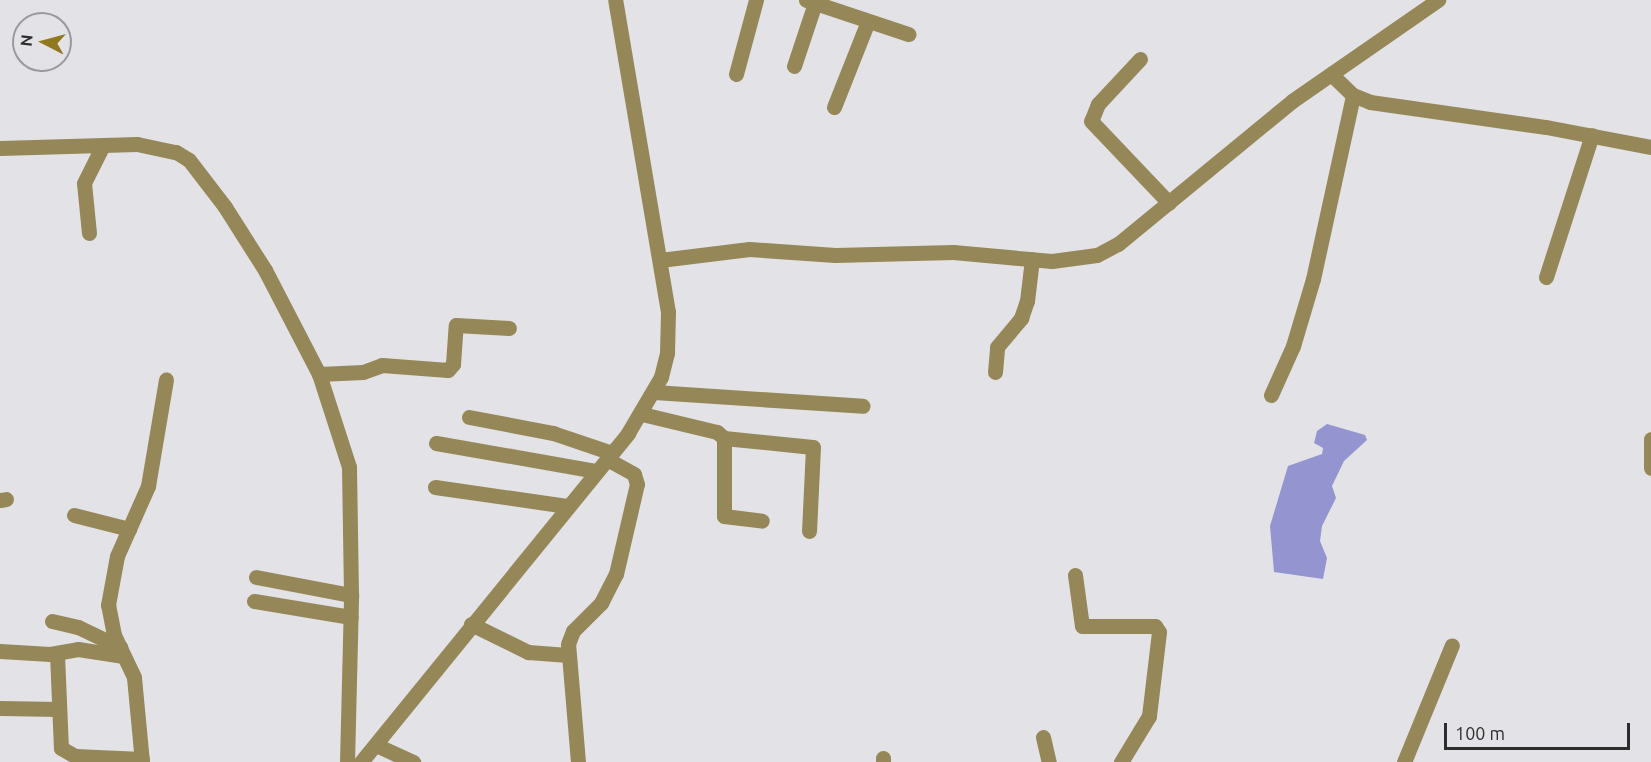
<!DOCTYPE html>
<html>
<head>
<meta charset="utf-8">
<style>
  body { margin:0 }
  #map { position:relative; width:1651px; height:762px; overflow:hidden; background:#e3e3e7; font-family:Ubuntu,sans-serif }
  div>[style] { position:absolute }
  .water>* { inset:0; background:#9494d0 }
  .minor>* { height:15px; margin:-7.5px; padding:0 7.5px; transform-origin:7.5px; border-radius:7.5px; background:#968758 }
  span { translate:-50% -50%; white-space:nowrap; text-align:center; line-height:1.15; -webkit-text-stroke:4.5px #e3e3e7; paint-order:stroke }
  .north { position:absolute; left:12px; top:12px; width:60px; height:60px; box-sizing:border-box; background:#e3e3e7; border:2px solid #9a9a9d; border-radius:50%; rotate:276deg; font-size:16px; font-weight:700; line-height:24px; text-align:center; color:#2d2d2e }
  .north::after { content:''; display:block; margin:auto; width:21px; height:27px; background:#91771d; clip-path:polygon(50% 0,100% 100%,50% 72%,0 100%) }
  .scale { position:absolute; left:1444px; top:723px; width:186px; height:27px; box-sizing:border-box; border:3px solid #2d2d2e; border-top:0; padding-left:8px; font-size:18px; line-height:21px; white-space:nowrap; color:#2d2d2e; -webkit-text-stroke:4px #e3e3e7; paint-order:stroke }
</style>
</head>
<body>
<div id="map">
  <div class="water">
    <i style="clip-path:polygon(1327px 424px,1365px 435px,1367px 440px,1344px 461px,1332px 486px,1336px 498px,1322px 526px,1320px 541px,1327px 558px,1323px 579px,1274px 572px,1270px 526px,1288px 466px,1322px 454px,1323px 448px,1314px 443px,1317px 431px)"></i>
  </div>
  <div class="minor">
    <i style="left:806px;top:0;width:108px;rotate:18.4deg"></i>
    <i style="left:1140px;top:59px;width:62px;rotate:133deg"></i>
    <i style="left:1098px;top:104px;width:18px;rotate:112deg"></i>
    <i style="left:1091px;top:121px;width:113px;rotate:46.4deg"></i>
    <i style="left:794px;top:66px;width:70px;rotate:-71.6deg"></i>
    <i style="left:736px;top:74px;width:77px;rotate:-74.9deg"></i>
    <i style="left:1331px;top:74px;width:30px;rotate:44deg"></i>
    <i style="left:1353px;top:95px;width:18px;rotate:22deg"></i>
    <i style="left:1370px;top:102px;width:178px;rotate:8.1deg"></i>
    <i style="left:1546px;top:127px;width:107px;rotate:10.8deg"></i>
    <i style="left:834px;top:107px;width:92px;rotate:-68.4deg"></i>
    <i style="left:0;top:148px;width:137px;rotate:-1.7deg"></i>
    <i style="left:137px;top:144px;width:40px;rotate:12deg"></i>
    <i style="left:176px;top:152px;width:15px;rotate:32deg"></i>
    <i style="left:189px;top:160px;width:59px;rotate:52.5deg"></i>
    <i style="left:225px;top:207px;width:75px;rotate:57.6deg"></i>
    <i style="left:265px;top:270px;width:117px;rotate:62.6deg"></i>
    <i style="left:319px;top:374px;width:98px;rotate:72.1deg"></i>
    <i style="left:349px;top:467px;width:132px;rotate:89.1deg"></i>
    <i style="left:351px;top:599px;width:163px;rotate:91.4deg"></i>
    <i style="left:89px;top:233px;width:50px;rotate:-95.7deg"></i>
    <i style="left:84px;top:183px;width:42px;rotate:-63.4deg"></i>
    <i style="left:660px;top:260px;width:90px;rotate:-7deg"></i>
    <i style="left:749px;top:249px;width:86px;rotate:4deg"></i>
    <i style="left:835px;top:255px;width:118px;rotate:-1.5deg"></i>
    <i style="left:953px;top:252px;width:99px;rotate:5.2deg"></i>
    <i style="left:1052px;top:261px;width:45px;rotate:-7.6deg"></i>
    <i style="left:1097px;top:255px;width:24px;rotate:-28deg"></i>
    <i style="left:1118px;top:244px;width:225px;rotate:-39.4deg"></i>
    <i style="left:1292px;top:101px;width:178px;rotate:-34.7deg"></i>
    <i style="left:1546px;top:277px;width:149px;rotate:-72.1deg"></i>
    <i style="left:995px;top:372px;width:25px;rotate:-85deg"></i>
    <i style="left:997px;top:347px;width:38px;rotate:-50deg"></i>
    <i style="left:1021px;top:318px;width:18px;rotate:-71deg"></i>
    <i style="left:1027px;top:301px;width:42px;rotate:-83.2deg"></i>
    <i style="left:319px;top:374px;width:44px;rotate:-2.6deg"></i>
    <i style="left:363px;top:372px;width:20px;rotate:-20deg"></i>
    <i style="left:382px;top:365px;width:66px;rotate:4.3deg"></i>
    <i style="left:448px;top:370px;width:8px;rotate:-50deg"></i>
    <i style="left:453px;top:364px;width:39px;rotate:-86deg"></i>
    <i style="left:456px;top:325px;width:53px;rotate:3.2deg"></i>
    <i style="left:654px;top:392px;width:209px;rotate:3.8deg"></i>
    <i style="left:1271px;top:395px;width:54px;rotate:-65.8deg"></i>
    <i style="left:1293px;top:346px;width:70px;rotate:-73.4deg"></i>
    <i style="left:1313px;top:279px;width:188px;rotate:-77.7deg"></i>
    <i style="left:642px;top:414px;width:77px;rotate:13.5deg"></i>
    <i style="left:717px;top:432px;width:9px;rotate:41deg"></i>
    <i style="left:724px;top:438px;width:78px;rotate:90deg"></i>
    <i style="left:724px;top:516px;width:38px;rotate:7deg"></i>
    <i style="left:469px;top:417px;width:86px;rotate:10.8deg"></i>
    <i style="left:553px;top:433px;width:62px;rotate:18.7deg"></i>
    <i style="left:724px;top:438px;width:89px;rotate:5.8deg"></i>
    <i style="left:813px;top:447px;width:84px;rotate:92.7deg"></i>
    <i style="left:1651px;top:439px;width:29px;rotate:90deg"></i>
    <i style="left:436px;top:443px;width:163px;rotate:9.9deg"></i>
    <i style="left:435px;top:487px;width:133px;rotate:8.2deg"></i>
    <i style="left:0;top:500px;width:6px;rotate:-9deg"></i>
    <i style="left:74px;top:515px;width:57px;rotate:14.3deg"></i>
    <i style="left:1075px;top:575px;width:51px;rotate:82.2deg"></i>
    <i style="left:1082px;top:626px;width:73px"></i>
    <i style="left:1155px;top:626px;width:7px;rotate:56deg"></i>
    <i style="left:1159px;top:632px;width:85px;rotate:96.8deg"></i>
    <i style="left:1149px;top:716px;width:54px;rotate:121.3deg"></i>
    <i style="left:256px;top:577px;width:97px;rotate:10.7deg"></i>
    <i style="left:254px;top:601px;width:98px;rotate:9.4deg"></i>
    <i style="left:52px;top:621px;width:27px;rotate:13deg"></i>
    <i style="left:78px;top:627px;width:47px;rotate:25.5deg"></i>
    <i style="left:471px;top:624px;width:64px;rotate:26.2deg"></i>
    <i style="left:528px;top:652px;width:40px;rotate:4.3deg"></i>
    <i style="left:0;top:651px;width:50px;rotate:3.4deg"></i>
    <i style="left:50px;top:654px;width:28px;rotate:-10deg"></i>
    <i style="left:78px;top:649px;width:46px;rotate:8.8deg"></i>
    <i style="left:57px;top:654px;width:94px;rotate:87.6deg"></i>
    <i style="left:61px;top:748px;width:16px;rotate:30deg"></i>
    <i style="left:75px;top:756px;width:67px;rotate:2.6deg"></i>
    <i style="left:0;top:708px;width:59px;rotate:1deg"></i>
    <i style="left:1043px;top:737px;width:26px;rotate:77deg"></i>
    <i style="left:376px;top:745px;width:41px;rotate:24.7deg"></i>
    <i style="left:142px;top:762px;width:85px;rotate:-95.4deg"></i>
    <i style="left:134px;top:677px;width:47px;rotate:-115.5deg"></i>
    <i style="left:114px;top:635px;width:31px;rotate:-101deg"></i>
    <i style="left:108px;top:605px;width:50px;rotate:-79.6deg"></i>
    <i style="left:117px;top:556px;width:77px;rotate:-66.1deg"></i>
    <i style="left:148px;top:486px;width:108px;rotate:-80.4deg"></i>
    <i style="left:361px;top:762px;width:424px;rotate:-50.9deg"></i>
    <i style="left:628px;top:433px;width:65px;rotate:-59.5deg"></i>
    <i style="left:661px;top:377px;width:25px;rotate:-76deg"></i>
    <i style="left:667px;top:353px;width:41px;rotate:-88.6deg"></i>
    <i style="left:668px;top:312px;width:316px;rotate:-99.6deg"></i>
    <i style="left:578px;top:762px;width:118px;rotate:-94.8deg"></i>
    <i style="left:568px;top:644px;width:14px;rotate:-69deg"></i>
    <i style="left:573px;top:631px;width:40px;rotate:-45deg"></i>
    <i style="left:601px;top:603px;width:33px;rotate:-63deg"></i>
    <i style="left:616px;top:574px;width:92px;rotate:-76.9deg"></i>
    <i style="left:637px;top:484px;width:10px;rotate:-107deg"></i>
    <i style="left:634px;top:474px;width:31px;rotate:-151deg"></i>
    <i style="left:883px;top:762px;width:4px;rotate:-90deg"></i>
    <i style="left:1404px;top:762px;width:126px;rotate:-67.7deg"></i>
  </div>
  <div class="north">N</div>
  <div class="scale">100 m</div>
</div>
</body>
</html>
